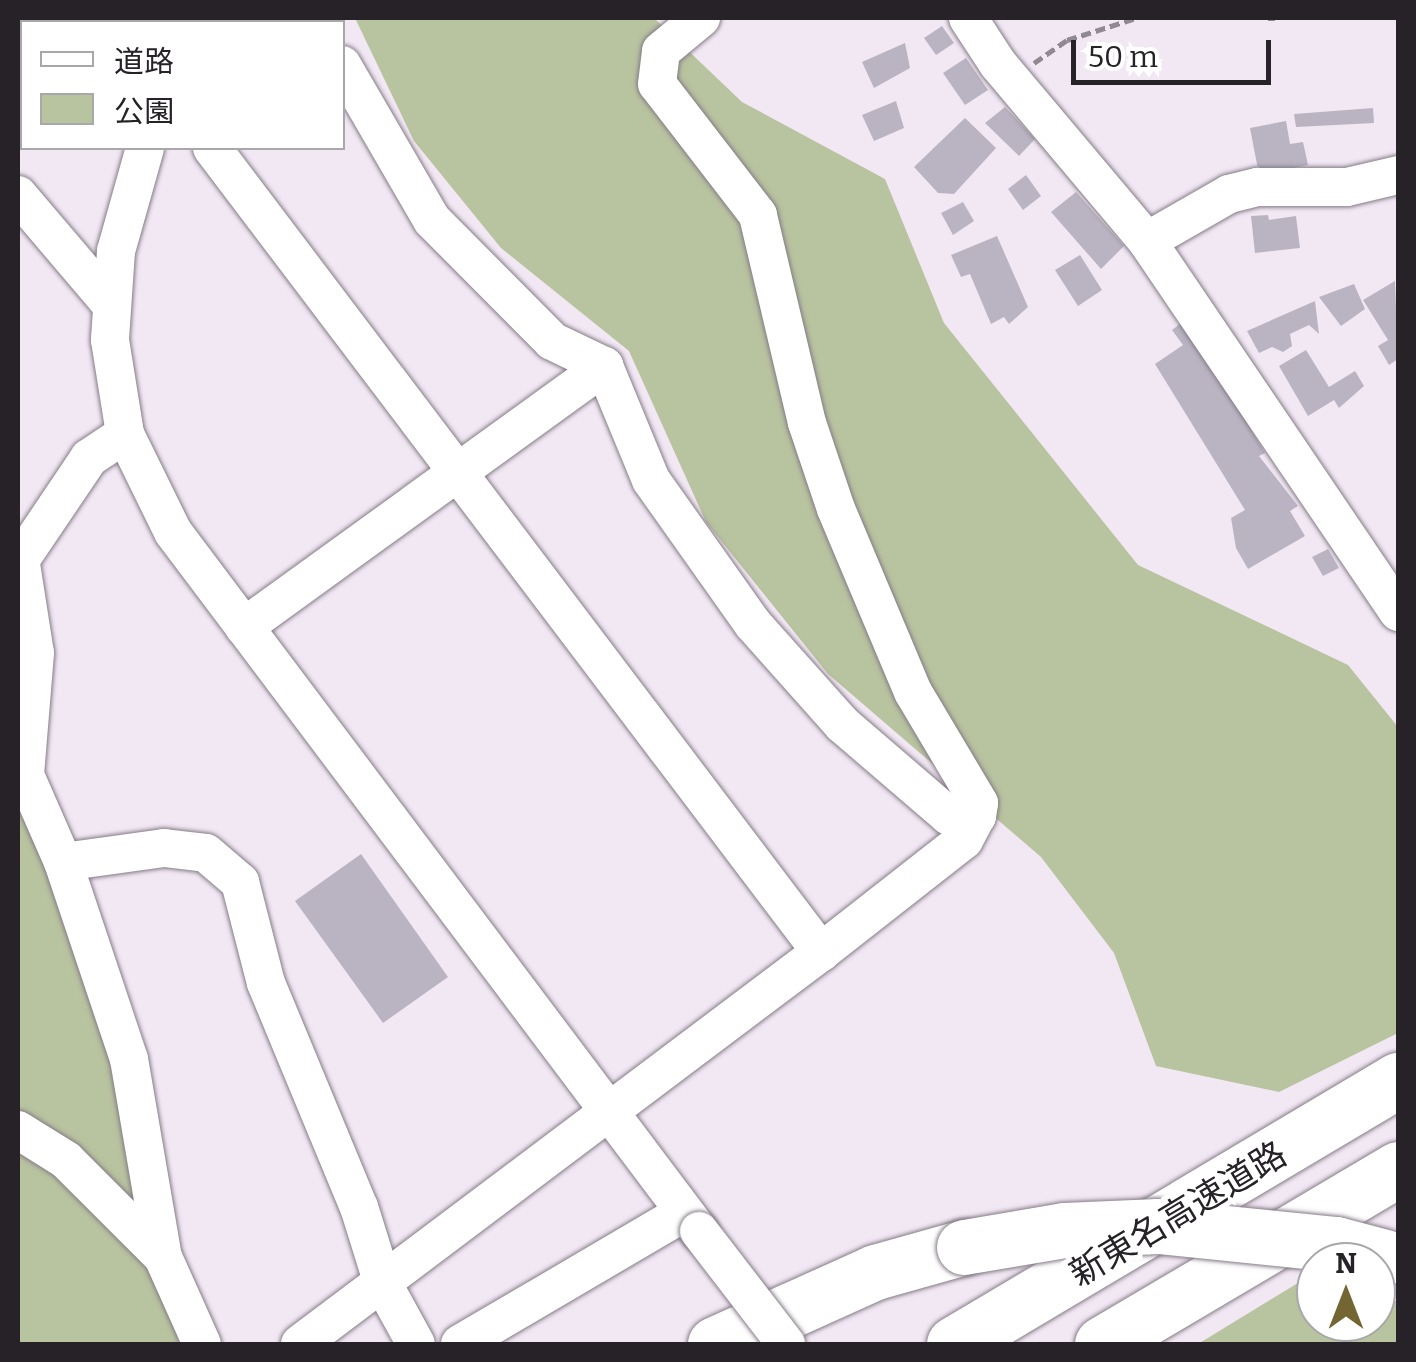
<!DOCTYPE html>
<html>
<head>
<meta charset="utf-8">
<style>
  body { margin:0 }
  #map { position:relative; width:1416px; height:1362px; overflow:hidden; background:#f2e8f4; font-family:Bitter,"Noto Sans JP",serif }
  div>[style] { position:absolute }
  .green>* { inset:0; background:#b8c39f }
  .building>* { inset:0; background:#bab4c2 }
  .path>* { height:5px; margin-top:-2.5px; transform-origin:0; background:repeating-linear-gradient(90deg,#908992 0 10px,transparent 0 15px) }
  .roads { filter:drop-shadow(0 0 2px #857c87) drop-shadow(0 0 2px #857c87) }
  .minor>* { height:38px; margin:-19px; padding:0 19px; transform-origin:19px; border-radius:19px; background:#fff }
  .highway>* { height:55px; margin:-27.5px; padding:0 27.5px; transform-origin:27.5px; border-radius:27.5px; background:#fff }
  .bridges { filter:drop-shadow(0 0 2px #857c87) drop-shadow(0 0 2px #857c87) }
  .minor-bridge>* { height:38px; margin:-19px; padding:0 19px; transform-origin:19px; border-radius:19px; background:#fff }
  .highway-bridge>* { height:55px; margin:-27.5px; padding:0 27.5px; transform-origin:27.5px; border-radius:27.5px; background:#fff }
  span { translate:-50% -50%; white-space:nowrap; text-align:center; line-height:1.15; -webkit-text-stroke:10px #fff; paint-order:stroke }
  .street-label { font-size:35px; color:#262227 }
  .frame { position:absolute; inset:0; border:20px solid #262227; pointer-events:none }
  .legend { position:absolute; left:20px; top:20px; width:325px; height:130px; box-sizing:border-box; background:#fff; border:2px solid #a8a7a9; margin:0; padding:12px 18px; list-style:none; font-size:30px; color:#262227 }
  .legend li { display:flex; align-items:center; gap:20px; height:50px }
  .legend b { width:50px; border:2px solid #a8a7a9 }
  .north { position:absolute; left:1296px; top:1242px; width:100px; height:100px; box-sizing:border-box; background:#fff; border:2px solid #a8a7a9; border-radius:50%; rotate:0deg; font-size:28px; font-weight:700; line-height:40px; text-align:center; color:#262227 }
  .north::after { content:''; display:block; margin:auto; width:35px; height:45px; background:#736633; clip-path:polygon(50% 0,100% 100%,50% 72%,0 100%) }
  .scale { position:absolute; left:1071px; top:40px; width:200px; height:45px; box-sizing:border-box; border:5px solid #262227; border-top:0; padding-left:12px; font-size:30px; line-height:35px; white-space:nowrap; color:#262227; -webkit-text-stroke:8px #fff; paint-order:stroke }
</style>
</head>
<body>
<div id="map">
  <div class="green">
    <i style="clip-path:polygon(355px 18px,654px 18px,742px 102px,885px 179px,944px 323px,1138px 565px,1348px 665px,1398px 727px,1398px 1033px,1279px 1092px,1156px 1066px,1114px 953px,1041px 857px,828px 674px,706px 522px,629px 351px,501px 248px,414px 141px)"></i>
    <i style="clip-path:polygon(18px 713px,83px 923px,179px 1344px,18px 1344px)"></i>
    <i style="clip-path:polygon(1316px 1272px,1316px 1322px,1376px 1322px,1376px 1293px,1398px 1302px,1398px 1344px,1198px 1344px)"></i>
  </div>
  <div class="building">
    <i style="clip-path:polygon(942px 26px,954px 43px,936px 55px,924px 38px)"></i>
    <i style="clip-path:polygon(905px 43px,910px 68px,874px 88px,862px 62px)"></i>
    <i style="clip-path:polygon(966px 58px,988px 90px,965px 105px,943px 73px)"></i>
    <i style="clip-path:polygon(896px 101px,904px 128px,874px 141px,862px 115px)"></i>
    <i style="clip-path:polygon(1005px 107px,1035px 139px,1019px 156px,985px 123px)"></i>
    <i style="clip-path:polygon(1373px 108px,1374px 123px,1296px 127px,1294px 114px)"></i>
    <i style="clip-path:polygon(965px 118px,996px 148px,954px 194px,938px 193px,914px 167px)"></i>
    <i style="clip-path:polygon(1286px 121px,1290px 144px,1303px 142px,1308px 165px,1259px 175px,1250px 128px)"></i>
    <i style="clip-path:polygon(1026px 175px,1041px 196px,1023px 210px,1008px 189px)"></i>
    <i style="clip-path:polygon(1076px 192px,1124px 246px,1101px 269px,1051px 212px)"></i>
    <i style="clip-path:polygon(963px 202px,974px 221px,953px 235px,941px 213px)"></i>
    <i style="clip-path:polygon(1268px 215px,1269px 220px,1296px 216px,1300px 248px,1255px 253px,1251px 216px)"></i>
    <i style="clip-path:polygon(997px 236px,1028px 307px,1009px 324px,1004px 317px,991px 324px,970px 274px,961px 277px,951px 255px)"></i>
    <i style="clip-path:polygon(1080px 255px,1102px 290px,1078px 306px,1055px 270px)"></i>
    <i style="clip-path:polygon(1395px 281px,1398px 359px,1389px 365px,1378px 346px,1388px 340px,1363px 300px)"></i>
    <i style="clip-path:polygon(1354px 284px,1365px 309px,1341px 326px,1319px 297px)"></i>
    <i style="clip-path:polygon(1315px 301px,1319px 334px,1309px 325px,1290px 334px,1292px 346px,1283px 352px,1272px 347px,1259px 353px,1247px 331px)"></i>
    <i style="clip-path:polygon(1181px 323px,1232px 398px,1265px 453px,1259px 456px,1298px 506px,1290px 511px,1305px 536px,1248px 569px,1236px 548px,1231px 518px,1245px 510px,1155px 364px,1183px 345px,1172px 330px)"></i>
    <i style="clip-path:polygon(1306px 350px,1329px 387px,1355px 371px,1364px 386px,1339px 408px,1334px 400px,1308px 416px,1279px 366px)"></i>
    <i style="clip-path:polygon(1328px 549px,1339px 568px,1323px 576px,1312px 557px)"></i>
    <i style="clip-path:polygon(361px 854px,448px 977px,383px 1023px,295px 901px)"></i>
  </div>
  <div class="path">
    <i style="left:1268px;top:18px;width:7px"></i>
    <i style="left:1034px;top:63px;width:40px;rotate:-34.9deg"></i>
    <i style="left:1067px;top:40px;width:72px;rotate:-17.7deg"></i>
  </div>
  <div class="roads">
    <div class="minor">
      <i style="left:316px;top:18px;width:5px;rotate:53deg"></i>
      <i style="left:968px;top:18px;width:55px;rotate:56.9deg"></i>
      <i style="left:998px;top:64px;width:231px;rotate:49.9deg"></i>
      <i style="left:1147px;top:241px;width:448px;rotate:55.9deg"></i>
      <i style="left:179px;top:22px;width:4px;rotate:-76deg"></i>
      <i style="left:342px;top:65px;width:179px;rotate:59.9deg"></i>
      <i style="left:432px;top:220px;width:170px;rotate:45.2deg"></i>
      <i style="left:552px;top:341px;width:58px;rotate:25.7deg"></i>
      <i style="left:604px;top:366px;width:123px;rotate:67.6deg"></i>
      <i style="left:651px;top:480px;width:176px;rotate:54.7deg"></i>
      <i style="left:753px;top:624px;width:134px;rotate:48.3deg"></i>
      <i style="left:842px;top:724px;width:141px;rotate:40.7deg"></i>
      <i style="left:949px;top:816px;width:28px"></i>
      <i style="left:145px;top:148px;width:107px;rotate:105.7deg"></i>
      <i style="left:116px;top:251px;width:89px;rotate:93.9deg"></i>
      <i style="left:110px;top:340px;width:95px;rotate:80.9deg"></i>
      <i style="left:125px;top:434px;width:109px;rotate:63.9deg"></i>
      <i style="left:173px;top:532px;width:875px;rotate:53.04deg"></i>
      <i style="left:212px;top:148px;width:1009px;rotate:52.86deg"></i>
      <i style="left:18px;top:195px;width:140px;rotate:49.6deg"></i>
      <i style="left:1147px;top:241px;width:95px;rotate:-29.8deg"></i>
      <i style="left:1229px;top:194px;width:30px;rotate:-14deg"></i>
      <i style="left:1258px;top:187px;width:89px"></i>
      <i style="left:1347px;top:187px;width:52px;rotate:-13.2deg"></i>
      <i style="left:18px;top:545px;width:109px;rotate:81.1deg"></i>
      <i style="left:35px;top:653px;width:122px;rotate:94.7deg"></i>
      <i style="left:25px;top:775px;width:95px;rotate:66.4deg"></i>
      <i style="left:63px;top:862px;width:208px;rotate:71.5deg"></i>
      <i style="left:129px;top:1059px;width:201px;rotate:80.3deg"></i>
      <i style="left:163px;top:1257px;width:95px;rotate:65.9deg"></i>
      <i style="left:21px;top:559px;width:122px;rotate:-56deg"></i>
      <i style="left:89px;top:458px;width:43px;rotate:-33.7deg"></i>
      <i style="left:244px;top:627px;width:445px;rotate:-35.9deg"></i>
      <i style="left:63px;top:862px;width:102px;rotate:-7.9deg"></i>
      <i style="left:164px;top:848px;width:42px;rotate:6.8deg"></i>
      <i style="left:206px;top:853px;width:45px;rotate:40.5deg"></i>
      <i style="left:240px;top:882px;width:104px;rotate:75.6deg"></i>
      <i style="left:266px;top:983px;width:243px;rotate:67.5deg"></i>
      <i style="left:359px;top:1207px;width:81px;rotate:72.7deg"></i>
      <i style="left:383px;top:1284px;width:68px;rotate:61.2deg"></i>
      <i style="left:18px;top:1130px;width:57px;rotate:32deg"></i>
      <i style="left:66px;top:1160px;width:137px;rotate:45deg"></i>
      <i style="left:300px;top:1344px;width:652px;rotate:-36.96deg"></i>
      <i style="left:821px;top:952px;width:182px;rotate:-38.1deg"></i>
      <i style="left:964px;top:840px;width:27px;rotate:-62deg"></i>
      <i style="left:977px;top:816px;width:13px;rotate:-81deg"></i>
      <i style="left:979px;top:803px;width:129px;rotate:-120.7deg"></i>
      <i style="left:913px;top:692px;width:199px;rotate:-112.8deg"></i>
      <i style="left:836px;top:509px;width:91px;rotate:-108.6deg"></i>
      <i style="left:807px;top:423px;width:214px;rotate:-103.3deg"></i>
      <i style="left:758px;top:215px;width:165px;rotate:-127.6deg"></i>
      <i style="left:657px;top:84px;width:33px;rotate:-83deg"></i>
      <i style="left:661px;top:51px;width:52px;rotate:-39.5deg"></i>
      <i style="left:460px;top:1344px;width:259px;rotate:-30.4deg"></i>
    </div>
    <div class="highway">
      <i style="left:715px;top:1344px;width:175px;rotate:-24.2deg"></i>
      <i style="left:875px;top:1272px;width:92px;rotate:-15.7deg"></i>
      <i style="left:954px;top:1344px;width:517px;rotate:-30.74deg"></i>
      <i style="left:1102px;top:1344px;width:344px;rotate:-30.6deg"></i>
    </div>
  </div>
  <div class="bridges">
    <div class="minor-bridge">
      <i style="left:699px;top:1231px;width:143px;rotate:52.4deg"></i>
    </div>
    <div class="highway-bridge">
      <i style="left:964px;top:1247px;width:101px;rotate:-9.6deg"></i>
      <i style="left:1064px;top:1230px;width:94px;rotate:-2.4deg"></i>
      <i style="left:1158px;top:1226px;width:179px;rotate:5.8deg"></i>
      <i style="left:1336px;top:1244px;width:51px;rotate:14.9deg"></i>
    </div>
  </div>
  <div class="street-label">
    <span style="left:1178px;top:1214px;rotate:-31deg">新東名高速道路</span>
  </div>
  <div class="frame"></div>
  <ul class="legend">
  <li><b style="height:12px;background:#fff"></b>道路</li>
  <li><b style="height:28px;background:#b8c39f"></b>公園</li>
  </ul>
  <div class="north">N</div>
  <div class="scale">50 m</div>
</div>
</body>
</html>
